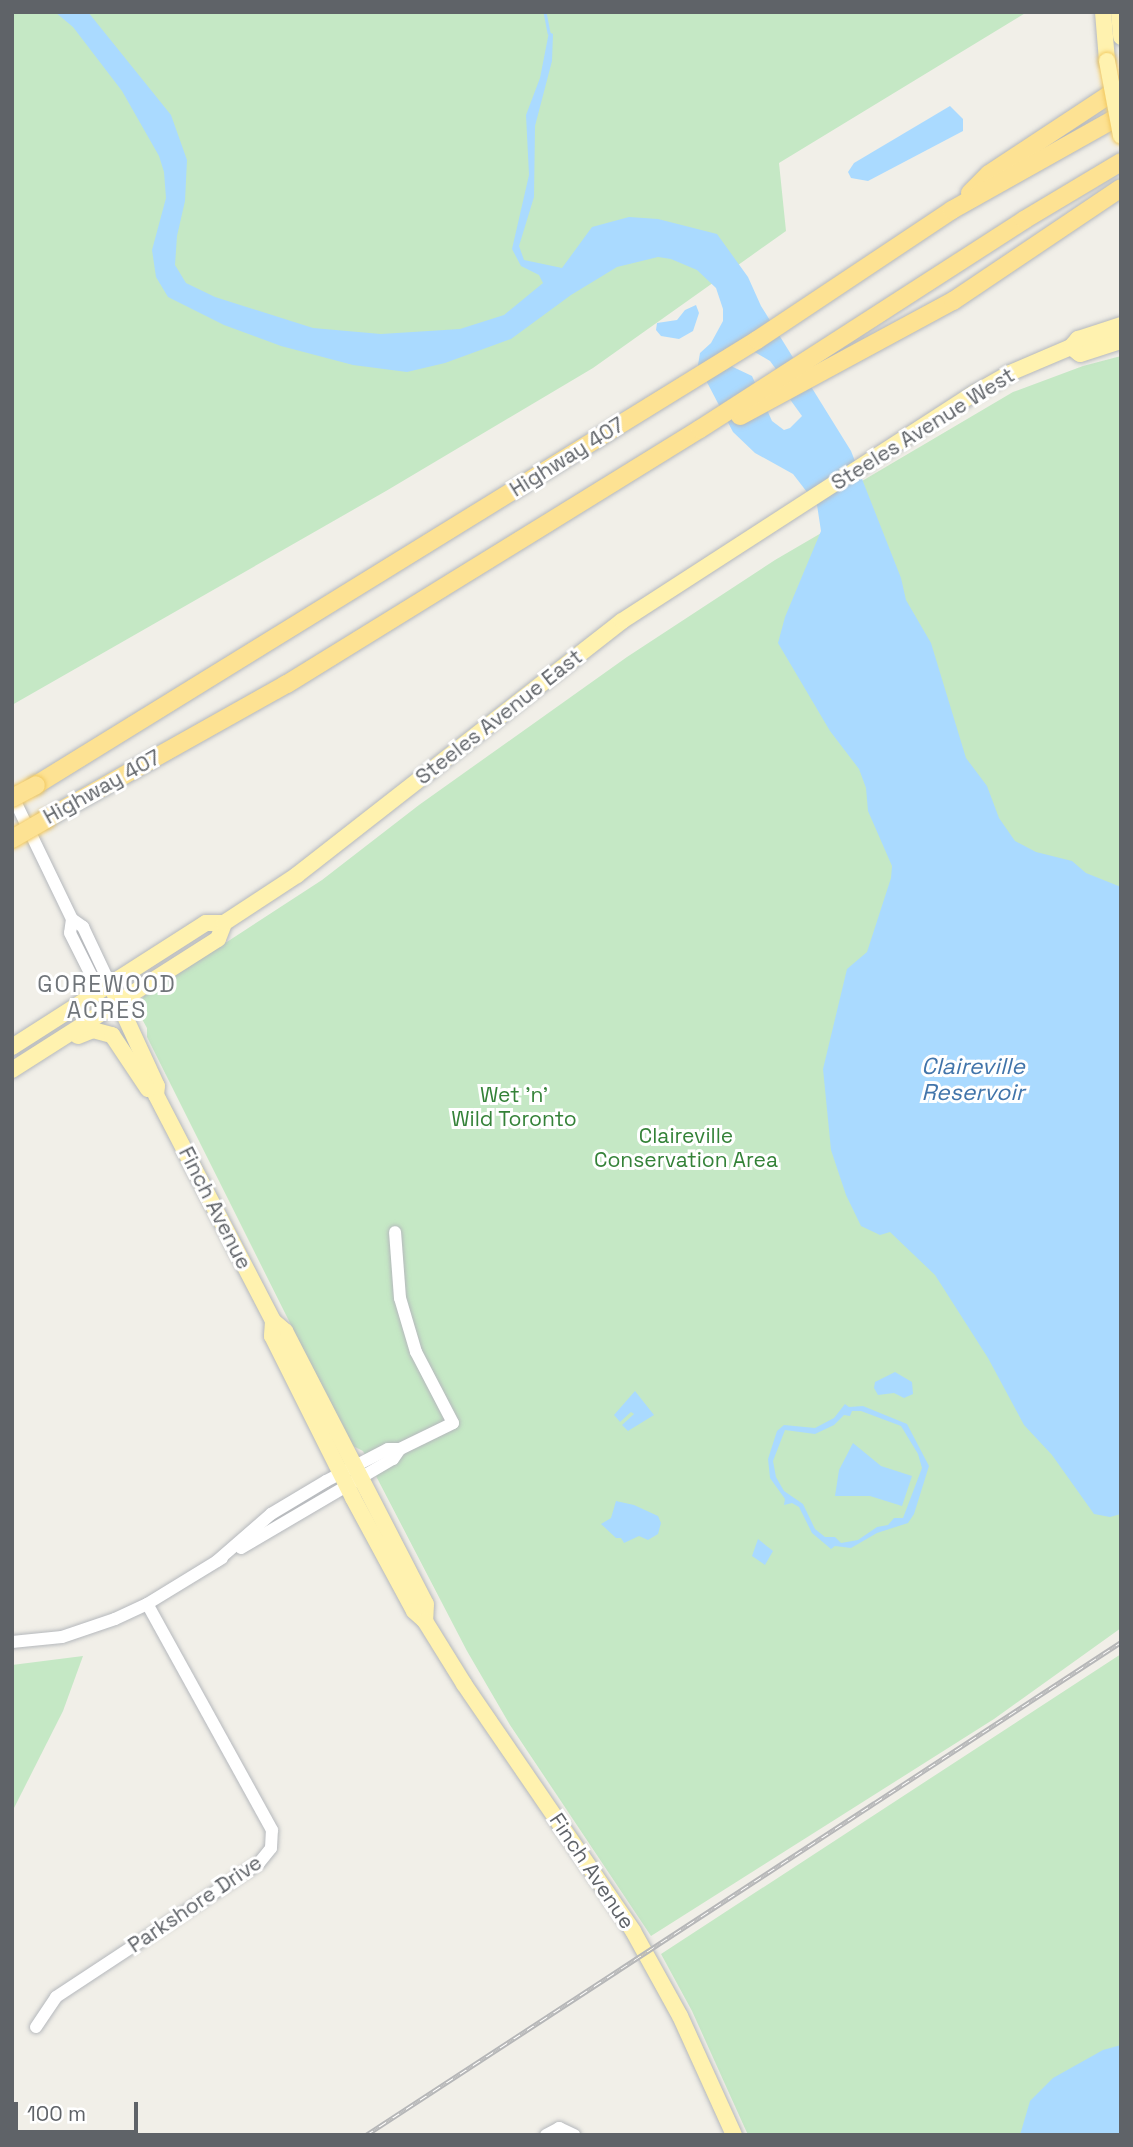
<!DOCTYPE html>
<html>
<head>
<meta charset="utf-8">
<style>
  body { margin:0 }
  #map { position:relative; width:1133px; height:2147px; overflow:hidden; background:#f1efe8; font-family:"Space Grotesk",sans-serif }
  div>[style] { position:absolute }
  .green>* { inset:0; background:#c5e8c5 }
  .water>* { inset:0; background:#aadaff }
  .stream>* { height:2.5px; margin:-1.25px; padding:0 1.25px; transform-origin:1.25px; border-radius:1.25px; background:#aadaff }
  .roads { filter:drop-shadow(0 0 2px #b5b8bc) drop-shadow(0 0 2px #b5b8bc) }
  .minor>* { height:12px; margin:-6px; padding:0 6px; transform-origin:6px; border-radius:6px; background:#fff }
  .major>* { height:16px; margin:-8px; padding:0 8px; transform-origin:8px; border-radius:8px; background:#fff2af }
  .highway>* { height:18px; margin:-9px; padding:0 9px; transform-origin:9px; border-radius:9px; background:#fde293 }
  .rail>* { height:5px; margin-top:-2.5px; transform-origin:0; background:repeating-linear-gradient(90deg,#fff 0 8px,#b6b7b8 0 16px); box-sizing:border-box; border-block:2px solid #b6b7b8 }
  .bridges { filter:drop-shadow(0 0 2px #f2c960) drop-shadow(0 0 2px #f2c960) }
  .major-bridge>* { height:16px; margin:-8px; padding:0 8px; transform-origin:8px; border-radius:8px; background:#fff2af }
  .highway-bridge>* { height:18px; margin:-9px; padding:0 9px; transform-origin:9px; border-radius:9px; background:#fde293 }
  span { translate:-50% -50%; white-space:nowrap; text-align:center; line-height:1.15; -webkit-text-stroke:6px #fff; paint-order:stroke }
  .street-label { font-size:21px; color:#5f6368 }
  .park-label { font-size:21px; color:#348238 }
  .neighbourhood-label { font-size:23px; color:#70757a; letter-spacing:2px }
  .water-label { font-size:23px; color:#4174aa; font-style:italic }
  .frame { position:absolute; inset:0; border:14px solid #5f6368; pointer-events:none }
  .scale { position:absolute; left:14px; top:2102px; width:124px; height:32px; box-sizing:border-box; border:4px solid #5f6368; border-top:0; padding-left:9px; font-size:21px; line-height:24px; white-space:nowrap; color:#5f6368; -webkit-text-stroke:5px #fff; paint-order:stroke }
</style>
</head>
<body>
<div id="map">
  <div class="green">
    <i style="clip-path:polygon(12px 12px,1027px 12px,779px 163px,786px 231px,593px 368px,386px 491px,12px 705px)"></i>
    <i style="clip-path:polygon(1121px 356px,1121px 1628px,994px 1719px,651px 1936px,510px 1725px,467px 1651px,363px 1451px,351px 1445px,147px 1037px,147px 1028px,137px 1010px,139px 1004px,144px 996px,322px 880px,419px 805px,627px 657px,775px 560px,871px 504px,862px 481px,1013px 392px,1083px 366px)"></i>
    <i style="clip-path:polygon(1121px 1654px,1121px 2135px,748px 2135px,692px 2011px,661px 1954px)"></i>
    <i style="clip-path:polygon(83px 1656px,63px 1711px,12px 1812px,12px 1665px)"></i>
  </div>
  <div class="water">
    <i style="clip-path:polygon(evenodd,55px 12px,88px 12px,171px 115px,187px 160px,185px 201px,177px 236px,175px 265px,186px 283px,215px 297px,313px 328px,381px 334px,460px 329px,504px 315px,543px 283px,539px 275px,521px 266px,512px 249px,529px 175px,526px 115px,540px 78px,549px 32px,553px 34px,552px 61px,535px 126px,534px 197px,519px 246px,524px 260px,562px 268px,592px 227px,629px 217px,658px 219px,717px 234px,748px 277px,761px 306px,851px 451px,901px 578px,906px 600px,931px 643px,966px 758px,987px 786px,999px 818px,1015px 841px,1036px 852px,1072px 861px,1086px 873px,1121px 887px,1121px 1514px,1110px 1517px,1094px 1514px,1052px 1455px,1024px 1425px,988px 1358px,935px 1275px,890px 1232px,880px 1235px,861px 1226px,846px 1195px,831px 1150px,823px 1069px,847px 969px,867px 952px,891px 878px,892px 866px,868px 811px,866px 788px,859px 769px,830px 731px,778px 643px,785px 617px,821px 531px,817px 505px,793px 474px,755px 453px,733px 432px,698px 365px,700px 353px,711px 343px,723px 321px,723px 309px,716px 288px,697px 270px,671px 259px,658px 257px,617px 267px,571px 295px,511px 339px,445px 363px,407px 372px,353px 365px,281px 346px,224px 325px,168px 297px,156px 277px,152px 250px,166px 198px,164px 172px,159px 156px,122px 91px,73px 27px,55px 12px,748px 348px,770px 361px,784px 380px,789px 398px,802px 416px,790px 428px,784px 430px,772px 421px,752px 376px,733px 367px,725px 357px,748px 348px)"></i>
    <i style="clip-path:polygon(950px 106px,963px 119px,963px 131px,868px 181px,851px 178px,848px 172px,854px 163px)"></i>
    <i style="clip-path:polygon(696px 305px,699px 313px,693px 331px,679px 339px,661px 336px,656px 330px,657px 323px,677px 320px,685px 310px)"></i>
    <i style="clip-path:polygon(895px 1372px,912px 1382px,913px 1394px,904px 1398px,894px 1393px,878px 1395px,874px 1388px,875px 1382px)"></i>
    <i style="clip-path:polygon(635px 1391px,654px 1415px,628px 1431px,622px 1425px,634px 1414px,631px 1412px,620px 1422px,614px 1415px)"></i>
    <i style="clip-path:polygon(evenodd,845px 1404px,849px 1407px,863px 1406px,907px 1424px,929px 1466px,914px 1514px,908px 1523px,877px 1533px,851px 1548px,835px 1546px,831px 1549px,812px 1533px,799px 1507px,792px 1503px,784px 1505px,785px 1499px,770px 1478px,768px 1459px,777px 1431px,784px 1425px,815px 1428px,834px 1418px,845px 1404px,852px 1411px,861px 1411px,901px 1426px,918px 1454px,922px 1468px,903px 1518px,894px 1518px,888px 1525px,877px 1527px,858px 1540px,841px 1543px,835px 1537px,825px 1537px,815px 1529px,803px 1504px,784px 1491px,776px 1477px,773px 1461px,785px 1430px,815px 1434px,834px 1425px,844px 1415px,850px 1416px,852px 1411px)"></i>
    <i style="clip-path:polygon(853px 1443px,881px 1466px,912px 1476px,902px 1506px,870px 1496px,835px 1496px,839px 1470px)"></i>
    <i style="clip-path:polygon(616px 1501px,634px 1505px,658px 1516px,661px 1523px,658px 1534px,648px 1540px,639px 1536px,624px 1543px,621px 1538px,616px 1538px,601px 1524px,611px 1518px)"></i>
    <i style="clip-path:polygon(758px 1539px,773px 1551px,765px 1565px,752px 1556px)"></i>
    <i style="clip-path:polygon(1121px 2045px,1121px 2135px,1020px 2135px,1030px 2101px,1053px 2078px,1103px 2050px)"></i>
  </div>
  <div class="stream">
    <i style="left:545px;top:12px;width:21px;rotate:79deg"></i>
  </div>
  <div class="roads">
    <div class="minor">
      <i style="left:12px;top:795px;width:138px;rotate:64.2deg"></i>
      <i style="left:72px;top:919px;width:14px;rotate:36deg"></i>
      <i style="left:83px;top:927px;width:63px;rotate:64.7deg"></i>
      <i style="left:72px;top:919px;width:14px;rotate:98deg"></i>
      <i style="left:70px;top:933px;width:65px;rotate:63.4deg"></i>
      <i style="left:241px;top:1548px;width:176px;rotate:-30.4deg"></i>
      <i style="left:393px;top:1459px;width:12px;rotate:-55deg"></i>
      <i style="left:217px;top:1561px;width:72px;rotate:-41deg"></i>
      <i style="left:271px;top:1514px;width:64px;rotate:-31deg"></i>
      <i style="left:326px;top:1481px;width:70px;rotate:-27.3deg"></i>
      <i style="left:388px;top:1449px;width:12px"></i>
      <i style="left:400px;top:1449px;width:59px;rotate:-26.1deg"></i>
      <i style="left:453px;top:1423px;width:80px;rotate:-117.5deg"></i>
      <i style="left:416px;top:1352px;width:56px;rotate:-106.5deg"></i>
      <i style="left:400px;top:1298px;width:66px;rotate:-94.3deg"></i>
      <i style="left:12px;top:1642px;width:50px;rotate:-5.7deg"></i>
      <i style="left:62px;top:1637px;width:56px;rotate:-18.8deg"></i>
      <i style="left:115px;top:1619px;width:35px;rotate:-25deg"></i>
      <i style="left:147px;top:1604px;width:88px;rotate:-31.5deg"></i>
      <i style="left:36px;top:2027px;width:36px;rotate:-56deg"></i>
      <i style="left:56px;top:1997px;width:243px;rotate:-33.4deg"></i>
      <i style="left:259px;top:1863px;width:19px;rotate:-51deg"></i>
      <i style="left:271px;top:1848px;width:18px;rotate:-87deg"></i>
      <i style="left:272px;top:1830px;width:258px;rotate:-118.9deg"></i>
      <i style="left:546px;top:2135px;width:15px;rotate:-28deg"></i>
      <i style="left:559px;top:2128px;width:17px;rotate:25deg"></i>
    </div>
    <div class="major">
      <i style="left:1103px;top:12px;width:49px;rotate:85.3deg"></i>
      <i style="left:1119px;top:12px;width:25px;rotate:85deg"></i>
      <i style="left:1071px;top:347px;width:11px;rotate:38deg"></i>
      <i style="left:1080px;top:354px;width:43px;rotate:-17.6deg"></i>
      <i style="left:110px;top:984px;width:112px;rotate:65.3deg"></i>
      <i style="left:157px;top:1086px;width:9px;rotate:96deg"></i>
      <i style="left:156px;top:1095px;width:254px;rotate:62.6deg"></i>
      <i style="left:273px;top:1321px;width:16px;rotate:40deg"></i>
      <i style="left:285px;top:1331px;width:307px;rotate:62.7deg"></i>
      <i style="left:426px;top:1604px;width:17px;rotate:93deg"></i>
      <i style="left:78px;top:1036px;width:16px;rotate:-22deg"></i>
      <i style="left:93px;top:1030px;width:20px;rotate:15deg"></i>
      <i style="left:112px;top:1035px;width:65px;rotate:56.3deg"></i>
      <i style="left:12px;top:1047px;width:230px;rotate:-32.6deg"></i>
      <i style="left:206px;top:923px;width:18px"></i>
      <i style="left:12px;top:1070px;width:244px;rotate:-32.5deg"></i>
      <i style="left:218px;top:939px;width:17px;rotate:-69deg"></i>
      <i style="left:224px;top:923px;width:87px;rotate:-33.3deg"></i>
      <i style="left:297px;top:875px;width:412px;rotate:-38deg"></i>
      <i style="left:622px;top:621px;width:420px;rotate:-32.9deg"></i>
      <i style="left:975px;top:393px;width:40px;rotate:-29.7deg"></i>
      <i style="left:1010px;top:373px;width:66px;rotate:-23.1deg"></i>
      <i style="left:1071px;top:347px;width:11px;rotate:-49deg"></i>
      <i style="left:1078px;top:339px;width:45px;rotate:-18deg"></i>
      <i style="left:273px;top:1321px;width:15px;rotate:94deg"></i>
      <i style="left:272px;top:1336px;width:181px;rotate:63.4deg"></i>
      <i style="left:353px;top:1498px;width:128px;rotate:61.6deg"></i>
      <i style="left:414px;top:1611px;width:15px;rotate:42deg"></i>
      <i style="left:425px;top:1621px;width:74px;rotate:58.2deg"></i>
      <i style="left:464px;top:1684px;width:299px;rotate:55.6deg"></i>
      <i style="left:633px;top:1931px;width:97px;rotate:61.1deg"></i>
      <i style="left:680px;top:2016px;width:131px;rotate:65.6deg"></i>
    </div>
    <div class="highway">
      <i style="left:970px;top:193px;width:27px;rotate:-45deg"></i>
      <i style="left:989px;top:174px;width:158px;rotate:-33.4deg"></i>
      <i style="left:740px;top:416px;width:242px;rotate:-28.4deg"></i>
      <i style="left:953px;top:301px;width:202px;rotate:-33.9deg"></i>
      <i style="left:36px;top:785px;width:847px;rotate:-31.68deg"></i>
      <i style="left:757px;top:340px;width:234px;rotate:-33.7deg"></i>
      <i style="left:952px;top:210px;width:194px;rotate:-29.3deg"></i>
      <i style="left:46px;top:819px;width:276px;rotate:-29.3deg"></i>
      <i style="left:287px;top:684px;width:485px;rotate:-31.7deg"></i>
      <i style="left:700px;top:429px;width:386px;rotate:-32.8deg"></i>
      <i style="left:1024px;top:220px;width:113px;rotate:-30.9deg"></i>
    </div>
  </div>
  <div class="rail">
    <i style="left:366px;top:2135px;width:902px;rotate:-33.14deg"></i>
  </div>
  <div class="bridges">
    <div class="major-bridge">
      <i style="left:1107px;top:61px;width:76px;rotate:79.4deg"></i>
    </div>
    <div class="highway-bridge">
      <i style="left:12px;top:798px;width:27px;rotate:-28deg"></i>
      <i style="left:12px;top:839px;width:39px;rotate:-30deg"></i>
    </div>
  </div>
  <div class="street-label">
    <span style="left:923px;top:429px;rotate:-32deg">Steeles Avenue West</span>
    <span style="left:567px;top:457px;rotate:-32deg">Highway 407</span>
    <span style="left:499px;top:717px;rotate:-38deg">Steeles Avenue East</span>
    <span style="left:102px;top:787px;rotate:-29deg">Highway 407</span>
    <span style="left:215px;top:1208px;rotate:63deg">Finch Avenue</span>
    <span style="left:592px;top:1871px;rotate:56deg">Finch Avenue</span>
    <span style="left:195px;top:1904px;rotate:-34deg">Parkshore Drive</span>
  </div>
  <div class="park-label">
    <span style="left:514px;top:1107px">Wet 'n'<br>Wild Toronto</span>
    <span style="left:686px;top:1148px">Claireville<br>Conservation Area</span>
  </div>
  <div class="neighbourhood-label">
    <span style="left:107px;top:997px">GOREWOOD<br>ACRES</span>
  </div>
  <div class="water-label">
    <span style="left:973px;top:1079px">Claireville<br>Reservoir</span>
  </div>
  <div class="frame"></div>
  <div class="scale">100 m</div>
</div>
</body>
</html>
